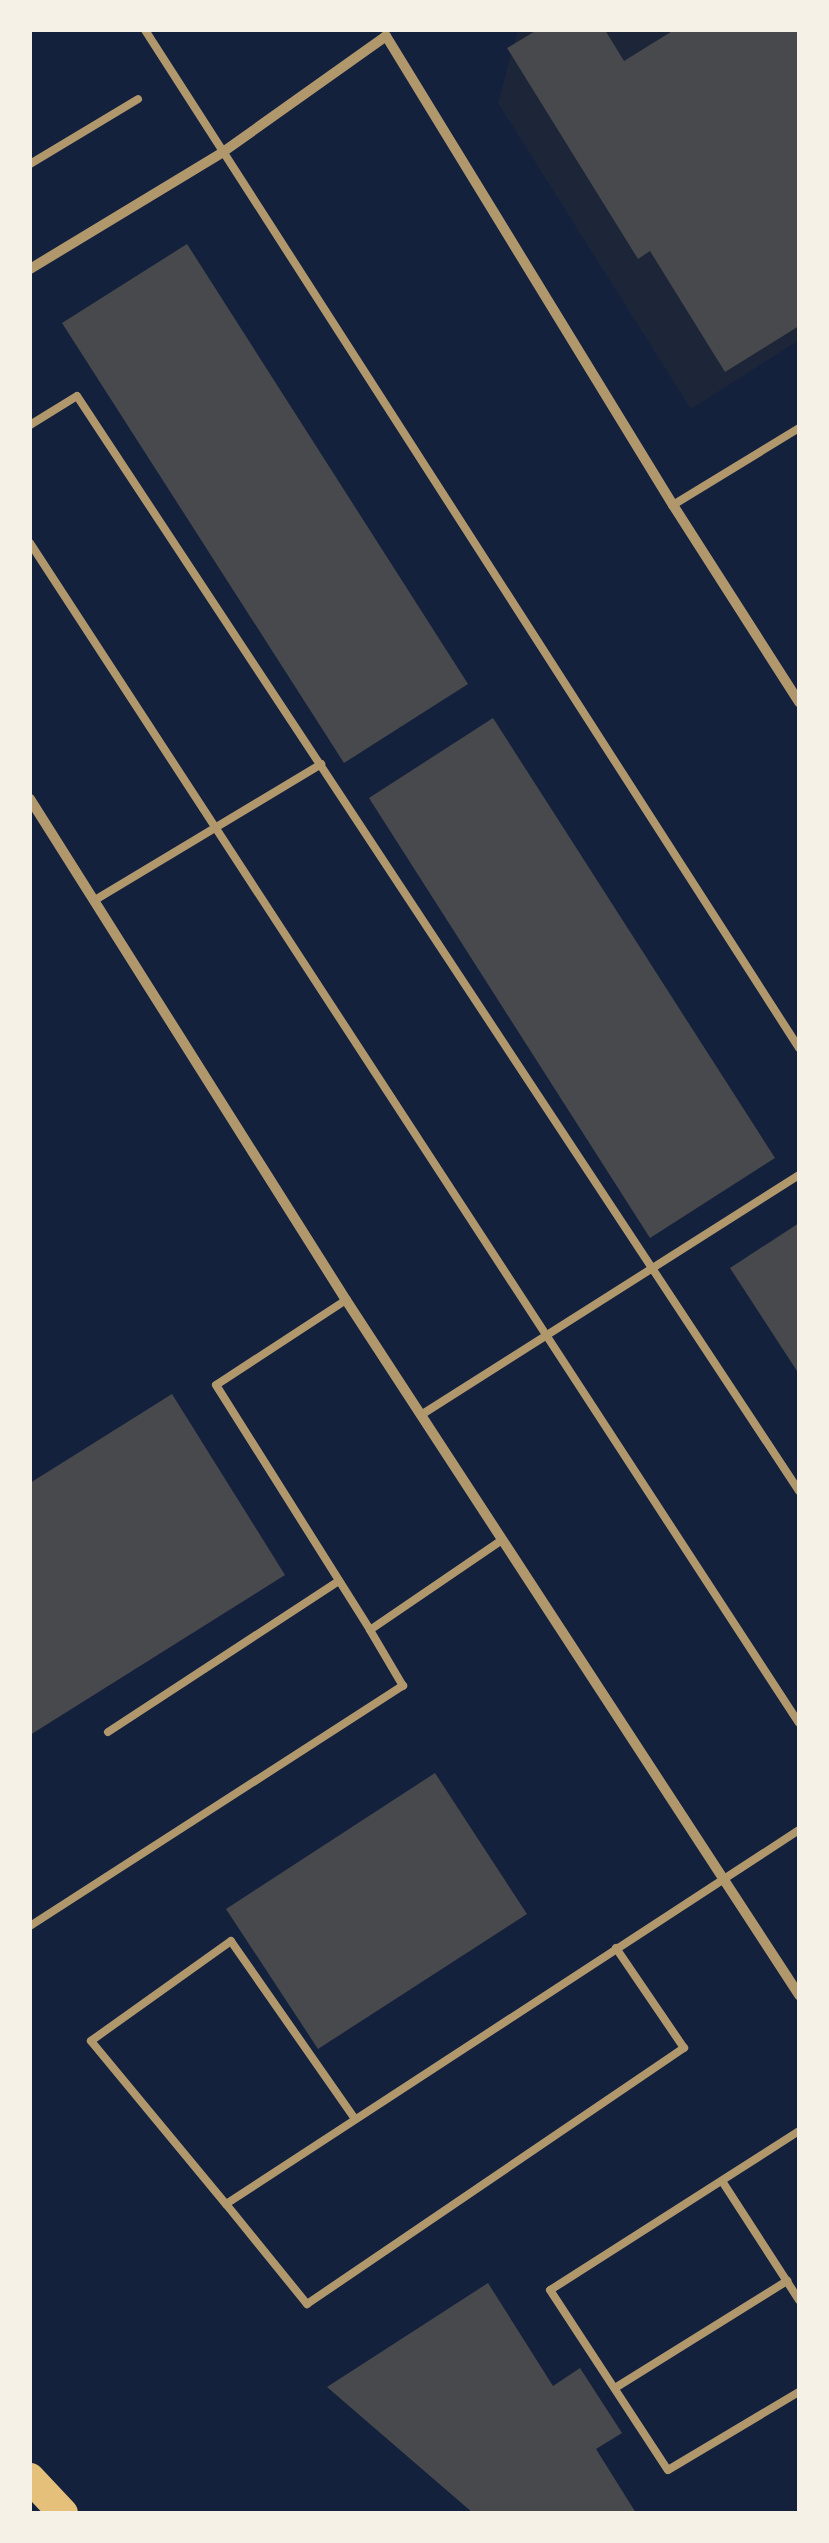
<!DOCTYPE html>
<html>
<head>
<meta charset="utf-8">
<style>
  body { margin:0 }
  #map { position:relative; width:829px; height:2543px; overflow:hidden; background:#14213d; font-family:Rubik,sans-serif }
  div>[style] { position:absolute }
  .green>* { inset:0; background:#1d2539 }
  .building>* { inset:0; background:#48494c }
  .service>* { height:8px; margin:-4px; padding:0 4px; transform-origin:4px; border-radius:4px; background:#b1986c }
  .minor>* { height:10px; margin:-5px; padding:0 5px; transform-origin:5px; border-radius:5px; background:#b1986c }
  .motorway>* { height:30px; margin:-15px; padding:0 15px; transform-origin:15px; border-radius:15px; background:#e5c07b }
  span { translate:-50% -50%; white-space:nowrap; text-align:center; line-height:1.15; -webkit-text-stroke:8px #f6f1e7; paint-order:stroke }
  .frame { position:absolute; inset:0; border:32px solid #f6f1e7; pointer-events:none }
</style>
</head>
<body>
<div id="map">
  <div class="green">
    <i style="clip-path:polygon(518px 30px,799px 30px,799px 340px,691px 409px,498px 103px)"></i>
  </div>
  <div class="building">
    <i style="clip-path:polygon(537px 30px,605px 30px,624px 61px,674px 30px,799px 30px,799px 326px,725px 372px,650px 251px,638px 259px,507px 48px)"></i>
    <i style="clip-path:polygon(187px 244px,468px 684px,344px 763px,62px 323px)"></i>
    <i style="clip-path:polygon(493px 718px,775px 1158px,650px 1238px,369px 798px)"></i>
    <i style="clip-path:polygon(799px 1223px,799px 1374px,730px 1268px)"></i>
    <i style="clip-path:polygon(172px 1394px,285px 1575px,30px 1735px,30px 1483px)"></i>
    <i style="clip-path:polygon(435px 1773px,527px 1914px,318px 2049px,226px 1909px)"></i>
    <i style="clip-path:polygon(488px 2283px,553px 2386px,580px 2368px,622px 2433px,596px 2449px,636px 2513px,473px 2513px,327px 2387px)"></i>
  </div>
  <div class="service">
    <i style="left:145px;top:30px;width:1210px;rotate:57.28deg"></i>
    <i style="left:30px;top:164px;width:126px;rotate:-31deg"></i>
    <i style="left:30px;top:425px;width:55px;rotate:-31.7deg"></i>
    <i style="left:77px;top:396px;width:1312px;rotate:56.6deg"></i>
    <i style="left:673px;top:505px;width:148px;rotate:-31.4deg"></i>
    <i style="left:30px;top:543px;width:1408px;rotate:56.91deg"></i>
    <i style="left:95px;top:900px;width:264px;rotate:-31deg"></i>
    <i style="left:346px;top:1300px;width:155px;rotate:146.8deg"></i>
    <i style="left:216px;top:1385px;width:289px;rotate:57.8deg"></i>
    <i style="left:370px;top:1630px;width:160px;rotate:-34.3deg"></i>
    <i style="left:421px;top:1415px;width:448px;rotate:-32.4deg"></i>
    <i style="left:108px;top:1732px;width:276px;rotate:-33.2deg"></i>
    <i style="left:30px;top:1926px;width:444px;rotate:-32.8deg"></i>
    <i style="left:403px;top:1686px;width:65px;rotate:-120.5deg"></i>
    <i style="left:355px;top:2119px;width:217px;rotate:-124.9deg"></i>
    <i style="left:231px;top:1941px;width:172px;rotate:144.5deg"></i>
    <i style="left:91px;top:2041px;width:212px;rotate:50.4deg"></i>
    <i style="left:226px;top:2204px;width:684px;rotate:-33.13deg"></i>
    <i style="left:799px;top:2131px;width:295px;rotate:147.4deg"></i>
    <i style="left:550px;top:2290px;width:215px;rotate:56.8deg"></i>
    <i style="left:668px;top:2470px;width:152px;rotate:-30.8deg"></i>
    <i style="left:722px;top:2181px;width:142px;rotate:57.1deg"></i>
    <i style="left:226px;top:2204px;width:129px;rotate:51deg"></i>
    <i style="left:307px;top:2304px;width:456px;rotate:-34.2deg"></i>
    <i style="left:684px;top:2048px;width:121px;rotate:-124.2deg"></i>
    <i style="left:615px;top:2388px;width:203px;rotate:-31.9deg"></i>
  </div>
  <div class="minor">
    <i style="left:30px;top:269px;width:226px;rotate:-31.2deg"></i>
    <i style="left:223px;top:152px;width:200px;rotate:-35.4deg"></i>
    <i style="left:386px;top:36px;width:550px;rotate:58.54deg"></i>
    <i style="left:673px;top:505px;width:234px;rotate:57.4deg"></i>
    <i style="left:30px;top:799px;width:592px;rotate:57.76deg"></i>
    <i style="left:346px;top:1300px;width:830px;rotate:56.9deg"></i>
  </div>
  <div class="motorway">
    <i style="left:30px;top:2478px;width:48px;rotate:46.7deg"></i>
  </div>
  <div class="frame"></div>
</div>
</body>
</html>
